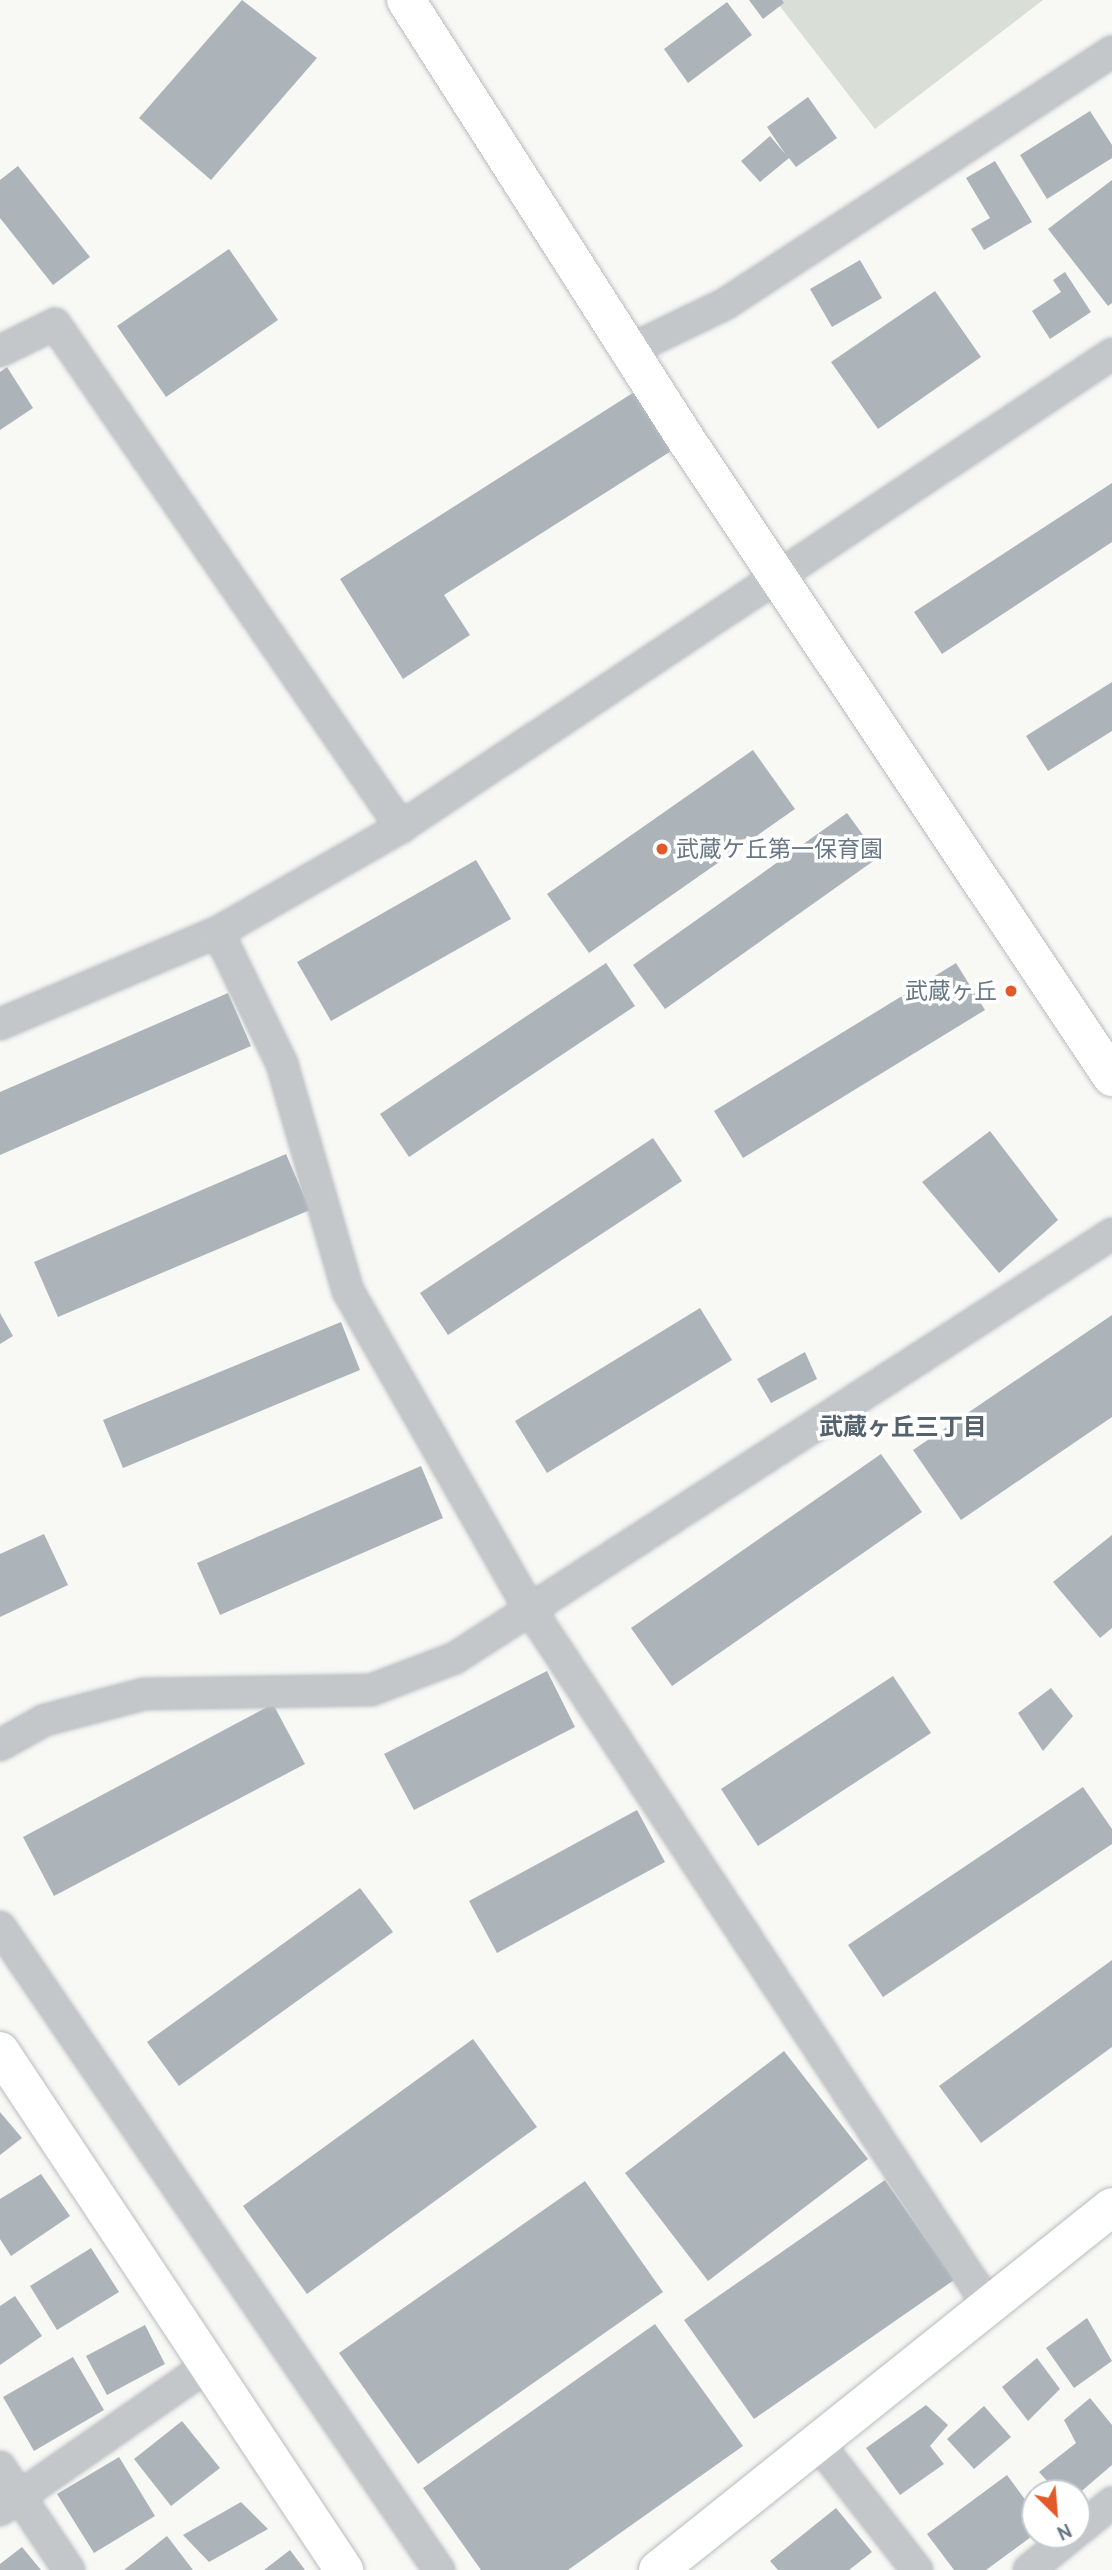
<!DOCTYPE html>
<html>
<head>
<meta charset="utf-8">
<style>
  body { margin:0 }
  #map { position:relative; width:1112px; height:2570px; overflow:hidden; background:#f8f8f5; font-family:Cabin,"Noto Sans JP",sans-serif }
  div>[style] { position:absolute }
  .green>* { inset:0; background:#d9dfd6 }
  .building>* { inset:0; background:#acb4ba }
  .roads { filter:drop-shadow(0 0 2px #b8bcc1) drop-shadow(0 0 2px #b8bcc1) }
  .street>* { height:30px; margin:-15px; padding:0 15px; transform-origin:15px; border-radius:15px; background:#c3c7ca }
  .secondary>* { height:38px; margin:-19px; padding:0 19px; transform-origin:19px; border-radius:19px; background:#fff }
  .dots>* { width:19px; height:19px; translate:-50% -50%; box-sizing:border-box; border:4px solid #fff; border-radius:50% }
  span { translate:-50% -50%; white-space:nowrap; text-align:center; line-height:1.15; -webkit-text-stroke:7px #fff; paint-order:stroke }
  .poi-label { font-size:23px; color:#677786 }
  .left { translate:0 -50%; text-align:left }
  .right { translate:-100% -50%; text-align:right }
  .neighbourhood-label { font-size:24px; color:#55616b; font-weight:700 }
  .north { position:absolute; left:1021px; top:2479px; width:70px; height:70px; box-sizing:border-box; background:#fff; border:2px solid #c2c9cf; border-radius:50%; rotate:155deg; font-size:19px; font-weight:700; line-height:28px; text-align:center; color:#677786 }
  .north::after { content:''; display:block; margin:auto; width:24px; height:32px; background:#e35a2a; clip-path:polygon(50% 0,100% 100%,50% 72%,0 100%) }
</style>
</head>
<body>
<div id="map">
  <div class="green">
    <i style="clip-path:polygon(775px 0,1043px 0,875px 129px)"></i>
  </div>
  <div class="building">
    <i style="clip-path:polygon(242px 0,317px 58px,211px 180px,139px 118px)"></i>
    <i style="clip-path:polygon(749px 0,782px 0,784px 3px,763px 19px)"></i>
    <i style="clip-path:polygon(727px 2px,752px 35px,688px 83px,664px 49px)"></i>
    <i style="clip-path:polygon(808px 97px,837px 138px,796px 167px,789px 158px,760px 182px,741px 161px,770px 136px,786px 155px,767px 127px)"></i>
    <i style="clip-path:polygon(1090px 111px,1112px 145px,1112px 158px,1047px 199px,1020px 155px)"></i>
    <i style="clip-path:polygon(995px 161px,1032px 222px,984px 250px,971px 229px,990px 218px,966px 178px)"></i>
    <i style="clip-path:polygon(18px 166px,90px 257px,53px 285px,0 218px,0 180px)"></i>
    <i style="clip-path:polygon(1112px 180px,1112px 303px,1108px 306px,1048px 229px)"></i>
    <i style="clip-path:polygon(229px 249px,278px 320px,166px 397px,117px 326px)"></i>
    <i style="clip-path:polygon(860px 260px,882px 298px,832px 327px,810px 289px)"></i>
    <i style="clip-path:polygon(1065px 272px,1091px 312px,1050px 339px,1032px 311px,1061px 292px,1053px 280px)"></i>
    <i style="clip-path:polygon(935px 291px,981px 357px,878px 429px,831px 362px)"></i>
    <i style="clip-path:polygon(7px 367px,33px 408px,0 430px,0 372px)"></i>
    <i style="clip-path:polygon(650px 382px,687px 441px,444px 595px,470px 635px,403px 679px,340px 579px)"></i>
    <i style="clip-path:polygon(1112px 483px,1112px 542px,942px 654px,914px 612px)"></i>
    <i style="clip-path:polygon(1112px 682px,1112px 731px,1048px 771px,1026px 736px)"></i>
    <i style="clip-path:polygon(753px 750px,795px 809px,589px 953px,547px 894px)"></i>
    <i style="clip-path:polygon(847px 813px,879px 857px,665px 1009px,633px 965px)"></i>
    <i style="clip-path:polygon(476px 860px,511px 919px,331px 1021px,297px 962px)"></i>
    <i style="clip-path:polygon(606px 963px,635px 1006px,409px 1157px,380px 1114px)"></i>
    <i style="clip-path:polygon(956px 963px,985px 1010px,743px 1158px,714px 1111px)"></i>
    <i style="clip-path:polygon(228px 993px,251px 1046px,0 1155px,0 1092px)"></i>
    <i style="clip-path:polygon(990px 1131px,1058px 1220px,999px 1273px,922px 1182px)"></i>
    <i style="clip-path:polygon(653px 1138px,682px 1181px,448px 1335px,420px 1293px)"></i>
    <i style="clip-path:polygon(286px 1154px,310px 1210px,58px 1317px,34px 1262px)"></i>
    <i style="clip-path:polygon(700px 1308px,732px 1360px,547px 1473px,515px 1421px)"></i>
    <i style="clip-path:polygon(0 1313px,13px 1336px,0 1344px)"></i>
    <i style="clip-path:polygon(1112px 1315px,1112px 1417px,961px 1520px,913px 1450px)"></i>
    <i style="clip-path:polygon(341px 1322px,360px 1370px,123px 1468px,103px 1420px)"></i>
    <i style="clip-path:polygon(805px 1352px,817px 1379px,771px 1403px,757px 1379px)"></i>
    <i style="clip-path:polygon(881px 1454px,922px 1512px,672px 1686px,631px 1628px)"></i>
    <i style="clip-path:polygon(421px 1466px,443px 1518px,220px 1615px,197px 1563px)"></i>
    <i style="clip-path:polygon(44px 1534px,68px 1585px,0 1617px,0 1554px)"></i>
    <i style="clip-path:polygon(1112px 1535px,1112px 1628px,1100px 1638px,1053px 1582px)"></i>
    <i style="clip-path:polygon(547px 1671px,575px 1727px,414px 1810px,384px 1754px)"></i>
    <i style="clip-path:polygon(893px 1676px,931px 1733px,758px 1846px,721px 1789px)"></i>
    <i style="clip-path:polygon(1051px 1688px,1073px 1716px,1043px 1751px,1018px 1713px)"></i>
    <i style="clip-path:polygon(273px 1704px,305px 1764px,54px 1896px,23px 1837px)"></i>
    <i style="clip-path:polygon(1083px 1787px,1112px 1829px,1112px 1844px,883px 1997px,848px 1945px)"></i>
    <i style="clip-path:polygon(637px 1810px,665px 1862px,497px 1953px,469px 1901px)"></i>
    <i style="clip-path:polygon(360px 1888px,393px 1932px,179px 2086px,147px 2042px)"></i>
    <i style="clip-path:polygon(1112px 1960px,1112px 2047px,981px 2143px,939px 2086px)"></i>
    <i style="clip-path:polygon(473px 2039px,537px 2127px,307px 2294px,243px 2206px)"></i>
    <i style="clip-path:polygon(784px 2051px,868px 2159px,708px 2281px,625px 2173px)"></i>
    <i style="clip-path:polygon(0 2112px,22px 2138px,0 2155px)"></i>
    <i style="clip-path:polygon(41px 2174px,70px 2216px,11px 2256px,0 2239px,0 2199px)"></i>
    <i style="clip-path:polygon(885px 2180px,954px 2280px,754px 2419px,684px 2320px)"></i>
    <i style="clip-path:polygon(585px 2181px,663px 2292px,418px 2464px,339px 2353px)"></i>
    <i style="clip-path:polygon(91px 2248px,119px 2292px,57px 2330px,30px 2286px)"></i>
    <i style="clip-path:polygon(15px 2296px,42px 2336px,0 2365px,0 2306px)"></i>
    <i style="clip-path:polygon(1087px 2318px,1112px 2361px,1074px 2388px,1046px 2348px)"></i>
    <i style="clip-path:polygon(655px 2324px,743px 2446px,568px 2570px,481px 2570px,423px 2488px)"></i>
    <i style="clip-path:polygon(145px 2325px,165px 2364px,107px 2395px,86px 2356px)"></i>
    <i style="clip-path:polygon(73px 2357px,104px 2410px,34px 2451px,3px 2397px)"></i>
    <i style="clip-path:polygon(1037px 2358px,1060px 2389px,1028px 2421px,1002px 2387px)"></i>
    <i style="clip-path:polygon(1090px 2398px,1112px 2425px,1112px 2465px,1077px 2495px,1058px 2493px,1039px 2472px,1076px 2443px,1064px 2420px)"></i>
    <i style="clip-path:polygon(926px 2405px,948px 2425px,930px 2446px,944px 2464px,900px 2495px,866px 2448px)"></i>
    <i style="clip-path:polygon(984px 2406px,1011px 2437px,974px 2469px,947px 2439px)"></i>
    <i style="clip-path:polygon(182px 2421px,220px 2468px,171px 2506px,134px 2459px)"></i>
    <i style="clip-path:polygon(119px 2457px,155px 2516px,94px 2553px,57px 2494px)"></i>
    <i style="clip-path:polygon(1007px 2475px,1035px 2513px,1035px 2534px,986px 2570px,954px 2570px,927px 2534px)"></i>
    <i style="clip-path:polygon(241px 2502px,268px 2529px,209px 2562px,183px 2535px)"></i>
    <i style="clip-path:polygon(836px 2508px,872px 2552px,849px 2570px,778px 2570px,770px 2561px)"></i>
    <i style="clip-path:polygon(167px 2536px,193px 2570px,124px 2570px)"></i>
    <i style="clip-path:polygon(22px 2547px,41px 2570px,0 2570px,0 2564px)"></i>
    <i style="clip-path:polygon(290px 2550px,305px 2570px,264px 2570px)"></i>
  </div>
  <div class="roads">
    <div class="street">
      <i style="left:632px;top:349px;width:103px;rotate:-25.8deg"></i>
      <i style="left:725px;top:304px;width:462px;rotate:-33.1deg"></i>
      <i style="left:0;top:351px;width:61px;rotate:-26.1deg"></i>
      <i style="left:55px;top:324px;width:611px;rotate:55.48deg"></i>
      <i style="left:218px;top:932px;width:147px;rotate:64.1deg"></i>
      <i style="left:282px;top:1064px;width:236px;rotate:73.8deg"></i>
      <i style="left:348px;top:1291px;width:363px;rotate:60.3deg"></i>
      <i style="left:528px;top:1606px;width:837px;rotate:56.65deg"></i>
      <i style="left:0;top:1024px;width:237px;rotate:-22.9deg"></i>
      <i style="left:218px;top:932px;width:211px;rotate:-29.8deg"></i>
      <i style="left:401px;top:827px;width:854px;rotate:-33.63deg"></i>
      <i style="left:0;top:1745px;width:51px;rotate:-29.1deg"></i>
      <i style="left:45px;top:1720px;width:102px;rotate:-14.7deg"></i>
      <i style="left:144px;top:1694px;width:227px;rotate:-1deg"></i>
      <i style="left:371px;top:1690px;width:90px;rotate:-20.9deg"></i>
      <i style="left:455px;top:1658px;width:782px;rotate:-32.84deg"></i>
      <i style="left:0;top:1927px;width:779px;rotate:55.68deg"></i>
      <i style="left:818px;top:2443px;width:161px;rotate:52.1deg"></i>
      <i style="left:0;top:2467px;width:124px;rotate:56.2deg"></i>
      <i style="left:0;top:2510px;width:252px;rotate:-34.8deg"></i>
      <i style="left:1077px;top:2531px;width:45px;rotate:-38.7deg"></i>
      <i style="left:1029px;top:2570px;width:55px;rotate:-39.1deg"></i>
    </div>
    <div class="secondary">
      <i style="left:406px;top:0;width:523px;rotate:57.5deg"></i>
      <i style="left:687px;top:441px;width:765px;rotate:56.25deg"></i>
      <i style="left:0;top:2051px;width:623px;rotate:56.46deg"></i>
      <i style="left:658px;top:2570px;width:581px;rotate:-38.64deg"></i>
    </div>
  </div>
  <div class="dots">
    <i style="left:662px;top:849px;background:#e35a2a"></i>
    <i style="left:1011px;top:991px;background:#e35a2a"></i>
  </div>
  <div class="poi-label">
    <span class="left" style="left:676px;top:849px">武蔵ケ丘第一保育園</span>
    <span class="right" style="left:997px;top:991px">武蔵ヶ丘</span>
  </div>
  <div class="neighbourhood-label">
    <span style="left:903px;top:1427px">武蔵ヶ丘三丁目</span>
  </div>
  <div class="north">N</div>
</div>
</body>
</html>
